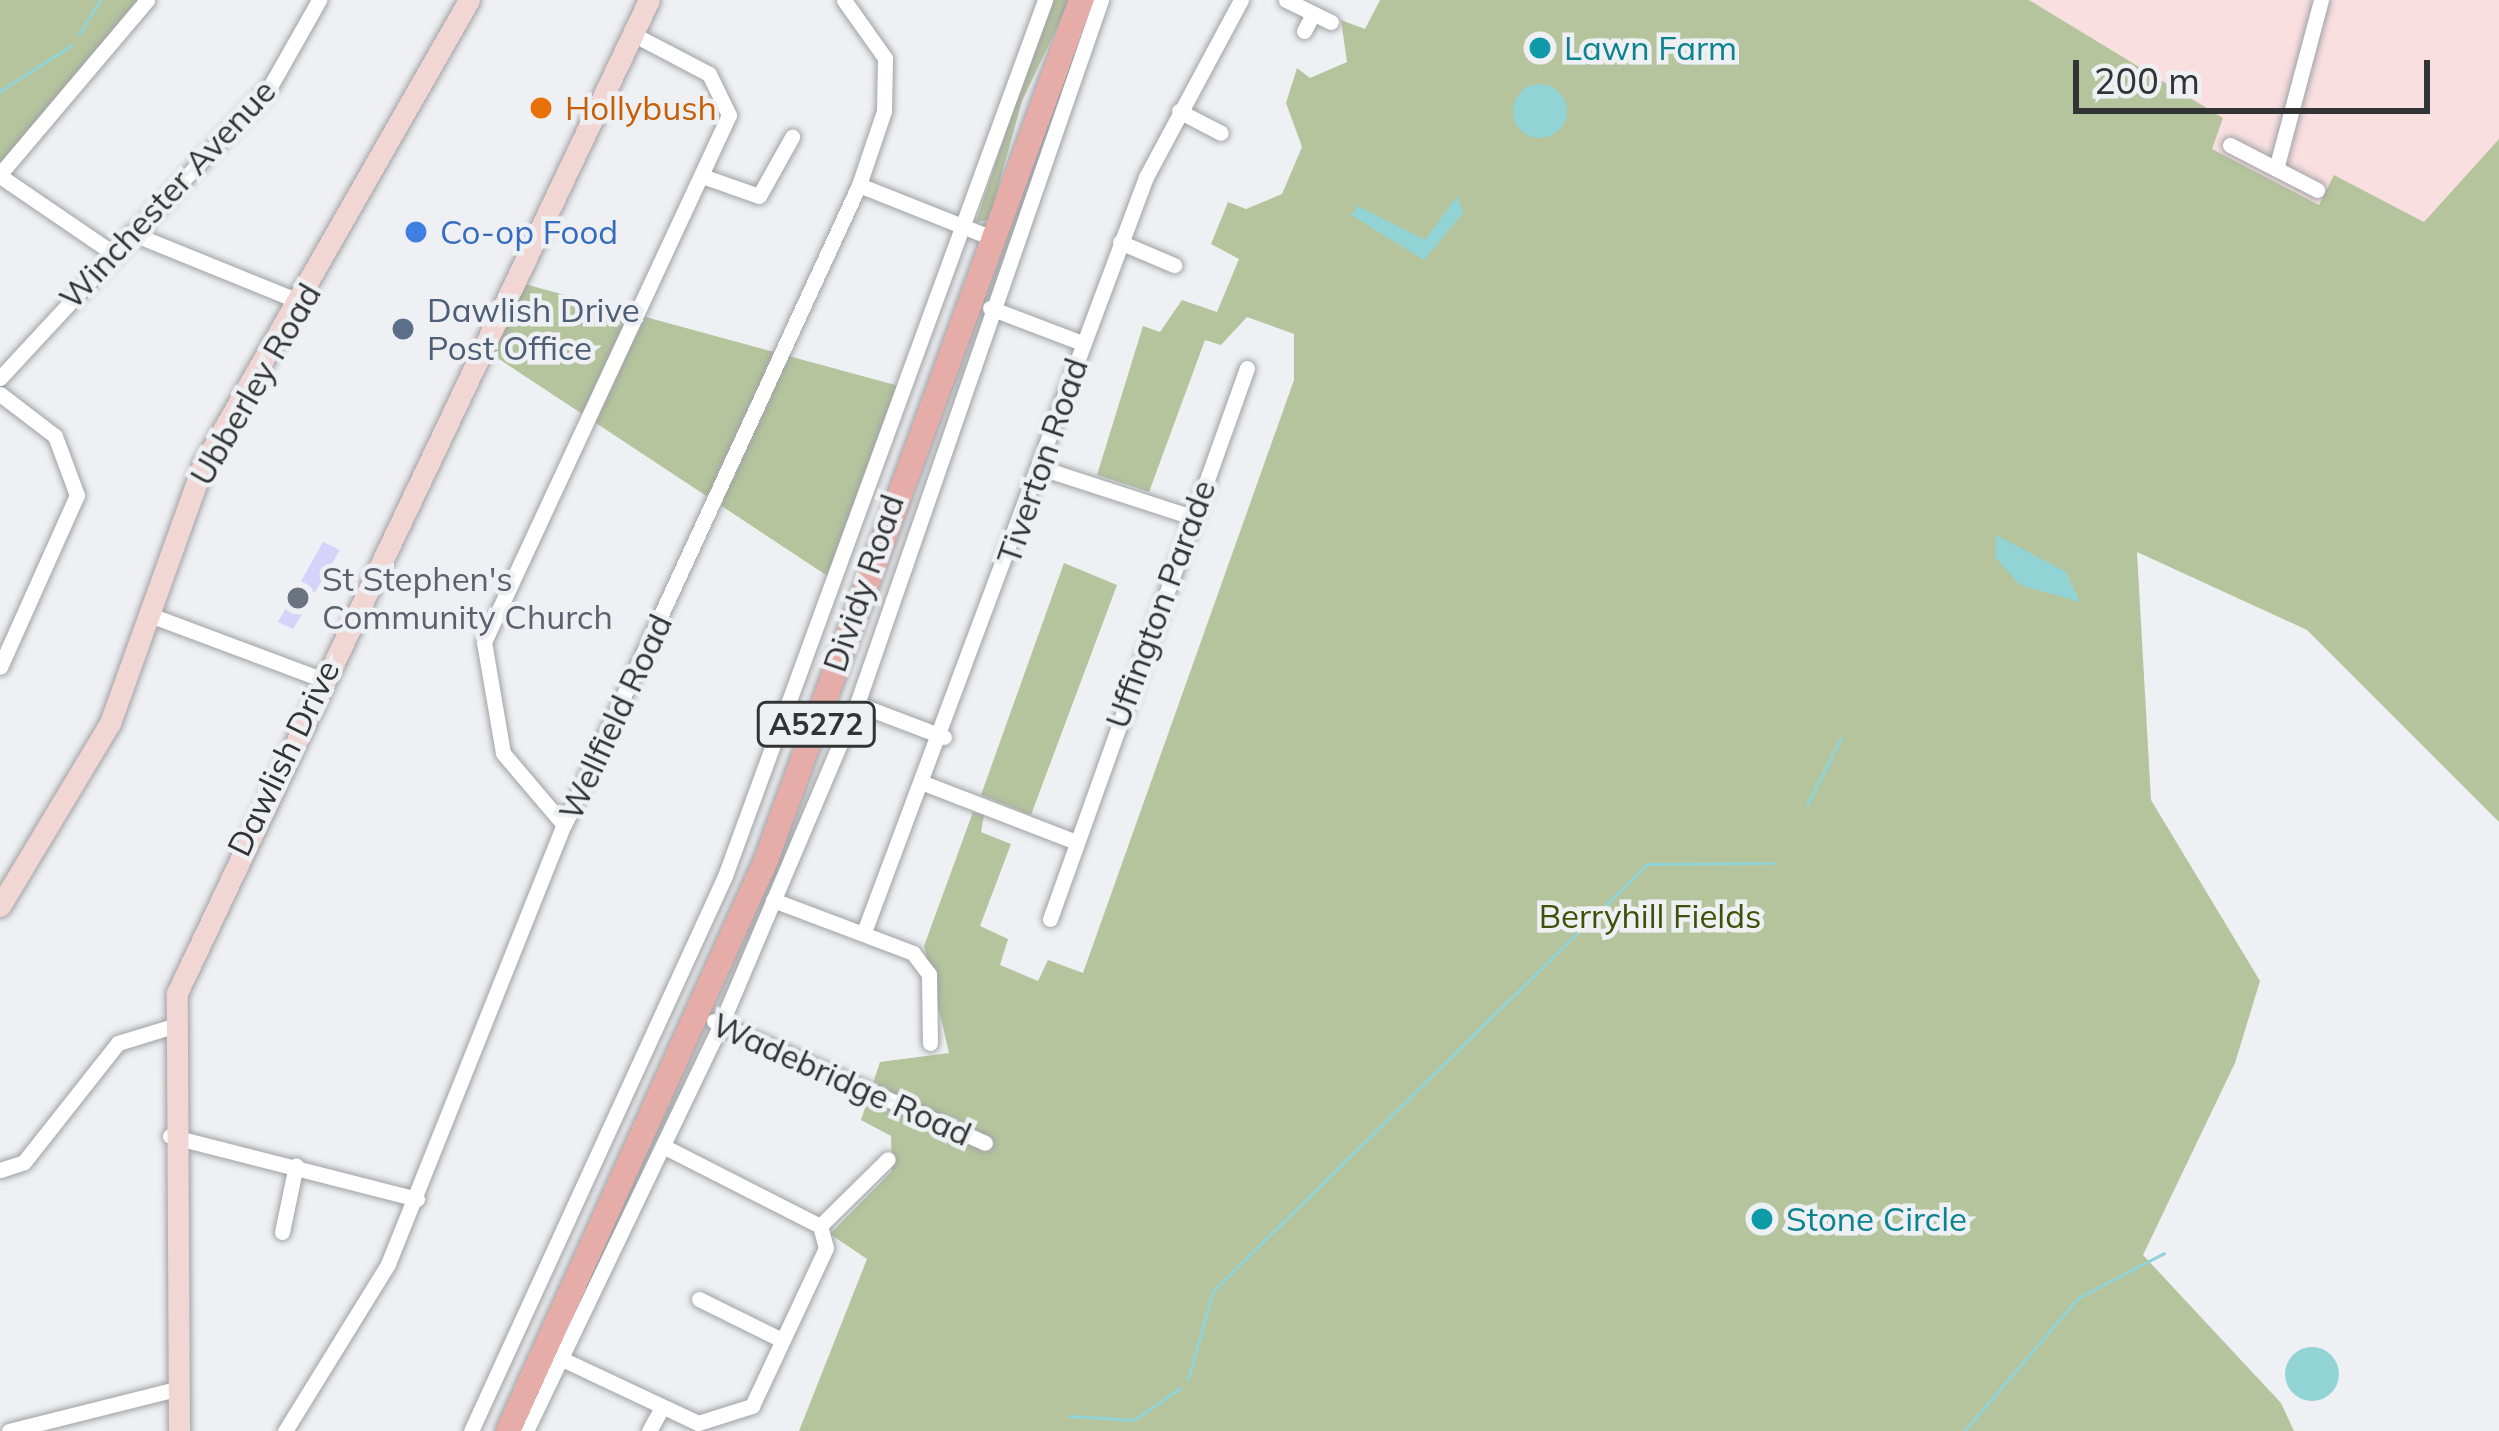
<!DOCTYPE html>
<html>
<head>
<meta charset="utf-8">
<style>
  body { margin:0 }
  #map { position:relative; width:2499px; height:1431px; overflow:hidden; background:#eef0f3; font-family:Mulish,sans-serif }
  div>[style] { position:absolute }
  .industrial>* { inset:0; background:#fadfe1 }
  .green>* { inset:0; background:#b5c49d }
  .water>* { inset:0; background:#92d3d6 }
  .round { border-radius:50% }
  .stream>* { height:3px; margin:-1.5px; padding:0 1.5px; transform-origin:1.5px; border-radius:1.5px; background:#92d3d6 }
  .building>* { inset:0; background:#d7d2f9 }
  .roads { filter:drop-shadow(0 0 3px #a0a2a5) drop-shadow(0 0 3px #a0a2a5) }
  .street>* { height:15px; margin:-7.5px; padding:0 7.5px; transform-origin:7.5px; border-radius:7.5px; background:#fff }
  .secondary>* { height:21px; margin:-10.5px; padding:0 10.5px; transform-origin:10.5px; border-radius:10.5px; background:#f2d6d3 }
  .primary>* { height:24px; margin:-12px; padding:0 12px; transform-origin:12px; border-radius:12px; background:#e6aca7 }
  .dots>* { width:33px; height:33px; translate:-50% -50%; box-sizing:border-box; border:6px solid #eef0f3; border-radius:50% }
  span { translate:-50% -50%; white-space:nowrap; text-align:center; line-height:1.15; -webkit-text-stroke:9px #eef0f3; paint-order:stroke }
  .shield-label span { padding:3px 9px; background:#eef0f3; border:3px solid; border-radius:9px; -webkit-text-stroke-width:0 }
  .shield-label { font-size:30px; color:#323334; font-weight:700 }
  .culture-label { font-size:33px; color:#0d838f }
  .left { translate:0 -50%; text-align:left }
  .food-label { font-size:33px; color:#c56008 }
  .street-label { font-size:33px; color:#323334 }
  .shop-label { font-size:33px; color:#366cbe }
  .service-label { font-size:33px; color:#4e5e75 }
  .worship-label { font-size:33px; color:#5b616d }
  .park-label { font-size:33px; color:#3d5109 }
  .scale { position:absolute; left:2073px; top:60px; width:357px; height:54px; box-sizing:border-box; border:6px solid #323334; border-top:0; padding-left:15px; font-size:36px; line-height:42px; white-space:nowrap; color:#323334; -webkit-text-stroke:9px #eef0f3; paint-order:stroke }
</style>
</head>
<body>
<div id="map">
  <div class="industrial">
    <i style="clip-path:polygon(2029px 0,2499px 0,2499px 139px,2424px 222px,2335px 176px,2320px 205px,2211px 149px,2222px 118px)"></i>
  </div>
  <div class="green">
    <i style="clip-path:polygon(0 0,142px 0,0 164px)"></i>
    <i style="clip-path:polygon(1050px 0,1070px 0,1022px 101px,989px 220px,976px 222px)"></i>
    <i style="clip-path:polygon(1380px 0,2029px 0,2223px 118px,2212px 149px,2319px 205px,2334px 175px,2424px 222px,2499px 139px,2499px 822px,2307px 630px,2137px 552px,2151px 800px,2260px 981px,2235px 1063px,2143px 1255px,2281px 1403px,2294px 1431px,799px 1431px,867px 1259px,830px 1234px,892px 1171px,891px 1136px,861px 1120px,880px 1062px,949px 1053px,924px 946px,973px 812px,984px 815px,981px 832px,1011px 844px,980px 926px,1008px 939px,1000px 965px,1038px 981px,1048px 960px,1083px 973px,1294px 380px,1294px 334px,1247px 317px,1221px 345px,1205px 340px,1149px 492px,1097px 475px,1143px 326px,1160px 332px,1182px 300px,1217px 312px,1239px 259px,1211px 244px,1228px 202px,1246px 209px,1282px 194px,1302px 147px,1286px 103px,1297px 68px,1310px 78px,1347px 62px,1341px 20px,1365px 29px)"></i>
    <i style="clip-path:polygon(521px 283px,899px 386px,829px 577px,487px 351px)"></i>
    <i style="clip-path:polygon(1064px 563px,1117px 585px,1031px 815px,981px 795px)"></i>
  </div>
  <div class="water">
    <i class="round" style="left:1513px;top:84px;width:54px;height:54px"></i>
    <i style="clip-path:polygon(1457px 196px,1463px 213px,1424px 260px,1351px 215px,1358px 206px,1425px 240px)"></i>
    <i style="clip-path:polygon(1996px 535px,2066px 572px,2080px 602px,2020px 585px,1995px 557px)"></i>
    <i class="round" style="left:2285px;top:1347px;width:54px;height:54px"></i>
  </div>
  <div class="stream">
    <i style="left:79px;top:34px;width:40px;rotate:-58deg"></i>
    <i style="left:0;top:91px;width:85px;rotate:-32.6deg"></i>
    <i style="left:1807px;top:805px;width:75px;rotate:-63.1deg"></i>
    <i style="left:1188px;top:1379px;width:91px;rotate:-74.1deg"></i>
    <i style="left:1213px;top:1291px;width:609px;rotate:-44.53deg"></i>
    <i style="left:1647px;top:864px;width:126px;rotate:-0.5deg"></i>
    <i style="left:1069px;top:1416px;width:65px;rotate:3.5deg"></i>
    <i style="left:1134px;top:1420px;width:56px;rotate:-34.8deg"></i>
    <i style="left:1964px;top:1431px;width:175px;rotate:-49.4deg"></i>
    <i style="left:2078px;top:1298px;width:97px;rotate:-27.6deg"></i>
  </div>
  <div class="building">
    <i style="clip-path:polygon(323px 542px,340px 550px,293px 629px,278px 622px)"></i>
  </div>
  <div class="roads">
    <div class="street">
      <i style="left:1286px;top:0;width:50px;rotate:26.1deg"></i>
      <i style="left:1304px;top:31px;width:19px;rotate:-62deg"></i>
      <i style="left:1179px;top:111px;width:47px;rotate:27.6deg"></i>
      <i style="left:2230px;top:145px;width:98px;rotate:27.3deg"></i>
      <i style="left:2276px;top:169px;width:175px;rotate:-75.1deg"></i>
      <i style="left:0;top:174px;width:228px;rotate:-49.8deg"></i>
      <i style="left:0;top:176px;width:137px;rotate:34.3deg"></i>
      <i style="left:702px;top:176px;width:60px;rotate:19.3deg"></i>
      <i style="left:759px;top:196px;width:68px;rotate:-60.8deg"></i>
      <i style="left:859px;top:185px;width:146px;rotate:21.7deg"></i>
      <i style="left:131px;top:233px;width:186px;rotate:22.1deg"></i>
      <i style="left:1120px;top:242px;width:59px;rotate:23.1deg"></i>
      <i style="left:990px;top:308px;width:98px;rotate:20.8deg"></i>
      <i style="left:0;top:378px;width:399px;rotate:-47.2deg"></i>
      <i style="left:271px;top:85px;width:98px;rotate:-60.5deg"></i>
      <i style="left:0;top:394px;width:69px;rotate:37.4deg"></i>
      <i style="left:55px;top:436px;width:63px;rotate:69.6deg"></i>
      <i style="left:77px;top:495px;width:188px;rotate:114.1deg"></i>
      <i style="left:1041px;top:468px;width:159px;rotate:18deg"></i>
      <i style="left:150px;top:615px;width:183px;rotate:20.5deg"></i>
      <i style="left:857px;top:704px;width:93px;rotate:20.8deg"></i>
      <i style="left:926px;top:784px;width:159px;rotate:21.1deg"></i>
      <i style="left:564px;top:825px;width:94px;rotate:-130.3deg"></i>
      <i style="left:503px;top:753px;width:113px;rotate:-99.7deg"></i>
      <i style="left:484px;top:642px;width:581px;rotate:-65.07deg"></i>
      <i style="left:729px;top:115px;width:46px;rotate:-116deg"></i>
      <i style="left:709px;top:74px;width:88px;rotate:-152.3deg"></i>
      <i style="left:773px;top:900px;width:150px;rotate:20.7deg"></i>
      <i style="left:913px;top:953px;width:26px;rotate:53deg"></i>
      <i style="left:929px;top:974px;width:69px;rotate:89.2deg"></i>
      <i style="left:1050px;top:919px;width:585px;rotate:-70.33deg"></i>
      <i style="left:864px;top:932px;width:806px;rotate:-69.52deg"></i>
      <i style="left:1146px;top:177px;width:201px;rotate:-61.8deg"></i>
      <i style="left:714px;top:1021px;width:297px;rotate:24.2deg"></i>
      <i style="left:170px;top:1136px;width:255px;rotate:14.3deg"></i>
      <i style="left:0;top:1170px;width:25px;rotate:-18deg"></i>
      <i style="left:24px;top:1162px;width:152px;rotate:-51.7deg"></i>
      <i style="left:118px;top:1043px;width:54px;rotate:-17.1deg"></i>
      <i style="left:820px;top:1226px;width:95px;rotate:-44.6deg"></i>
      <i style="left:282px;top:1232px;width:68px;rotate:-78.2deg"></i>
      <i style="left:699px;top:1299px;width:90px;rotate:26.3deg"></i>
      <i style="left:562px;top:1359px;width:150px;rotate:25.2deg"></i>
      <i style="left:698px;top:1423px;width:57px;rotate:-17.5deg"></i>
      <i style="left:752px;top:1406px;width:174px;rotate:-64.9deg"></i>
      <i style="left:826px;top:1248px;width:23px;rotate:-105deg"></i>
      <i style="left:820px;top:1226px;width:176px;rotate:-153deg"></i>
      <i style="left:9px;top:1431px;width:172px;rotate:-14.1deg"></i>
      <i style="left:285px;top:1431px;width:196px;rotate:-58.3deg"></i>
      <i style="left:388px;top:1264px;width:473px;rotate:-68.2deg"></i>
      <i style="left:564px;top:825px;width:705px;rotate:-65.25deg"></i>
      <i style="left:859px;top:185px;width:78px;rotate:-71.3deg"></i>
      <i style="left:884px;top:111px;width:53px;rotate:-88.9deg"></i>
      <i style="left:885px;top:58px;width:71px;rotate:-125.3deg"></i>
      <i style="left:471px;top:1431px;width:610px;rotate:-65.41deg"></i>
      <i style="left:725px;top:876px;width:933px;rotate:-69.93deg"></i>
      <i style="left:526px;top:1431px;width:451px;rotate:-64.4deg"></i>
      <i style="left:721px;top:1024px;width:348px;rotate:-67deg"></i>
      <i style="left:857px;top:704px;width:745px;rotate:-70.88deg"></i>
      <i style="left:649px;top:1431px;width:26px;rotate:-61deg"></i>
    </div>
    <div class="secondary">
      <i style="left:0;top:906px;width:214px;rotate:-59deg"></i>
      <i style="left:110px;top:723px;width:274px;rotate:-70.2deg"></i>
      <i style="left:203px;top:465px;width:536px;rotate:-60.23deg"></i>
      <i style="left:179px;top:1431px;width:438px;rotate:-90.3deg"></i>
      <i style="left:177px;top:993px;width:1099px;rotate:-64.58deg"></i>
    </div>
    <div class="primary">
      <i style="left:508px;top:1431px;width:627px;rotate:-65.68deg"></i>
      <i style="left:766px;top:860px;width:916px;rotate:-69.88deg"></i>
    </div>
  </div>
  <div class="dots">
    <i style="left:1540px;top:48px;background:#0f9aa8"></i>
    <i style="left:541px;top:108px;background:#e8710a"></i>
    <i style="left:416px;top:232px;background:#3f7fe0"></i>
    <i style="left:403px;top:329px;background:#5c6f8a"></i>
    <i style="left:298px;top:598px;background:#6b7280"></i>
    <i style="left:1762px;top:1219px;background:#0f9aa8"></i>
  </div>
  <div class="shield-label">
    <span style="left:816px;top:724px">A5272</span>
  </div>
  <div class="culture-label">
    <span class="left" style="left:1564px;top:48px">Lawn Farm</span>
    <span class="left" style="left:1786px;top:1219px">Stone Circle</span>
  </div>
  <div class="food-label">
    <span class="left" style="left:565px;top:108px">Hollybush</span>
  </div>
  <div class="street-label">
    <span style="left:167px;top:194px;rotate:-47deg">Winchester Avenue</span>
    <span style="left:255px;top:384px;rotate:-60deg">Ubberley Road</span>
    <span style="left:1042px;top:461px;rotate:-71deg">Tiverton Road</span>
    <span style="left:863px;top:583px;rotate:-71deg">Dividy Road</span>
    <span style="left:1160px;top:604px;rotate:-70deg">Uffington Parade</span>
    <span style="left:615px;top:717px;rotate:-65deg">Wellfield Road</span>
    <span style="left:283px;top:758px;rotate:-64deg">Dawlish Drive</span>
    <span style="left:842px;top:1079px;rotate:24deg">Wadebridge Road</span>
  </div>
  <div class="shop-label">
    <span class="left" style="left:440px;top:232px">Co-op Food</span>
  </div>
  <div class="service-label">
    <span class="left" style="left:427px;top:329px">Dawlish Drive<br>Post Office</span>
  </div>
  <div class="worship-label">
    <span class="left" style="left:322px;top:598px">St Stephen's<br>Community Church</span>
  </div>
  <div class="park-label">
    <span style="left:1650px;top:916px">Berryhill Fields</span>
  </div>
  <div class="scale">200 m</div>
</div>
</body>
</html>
